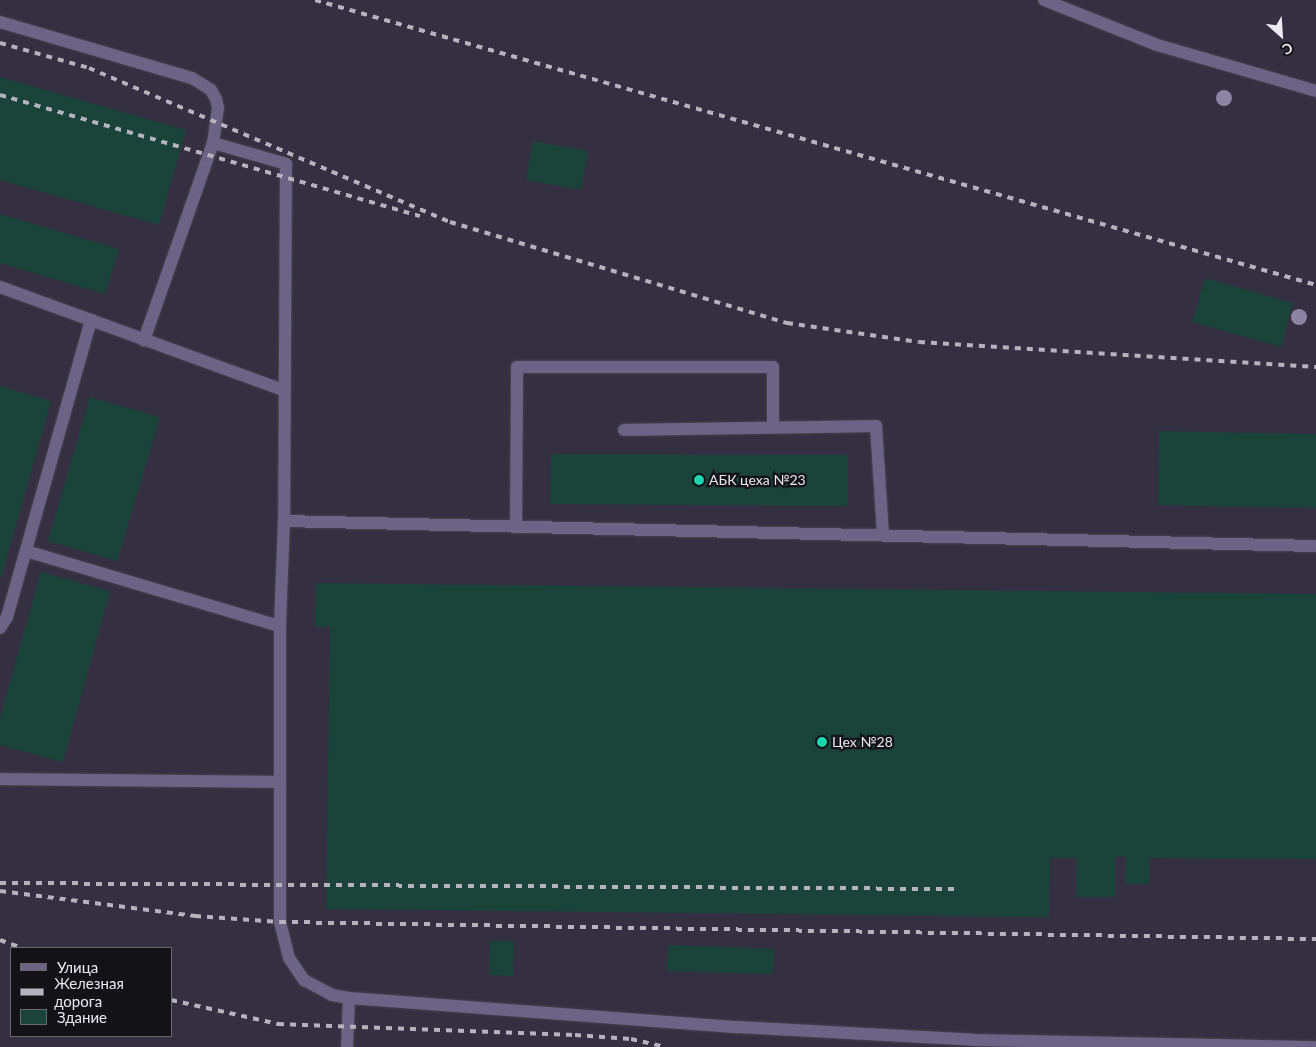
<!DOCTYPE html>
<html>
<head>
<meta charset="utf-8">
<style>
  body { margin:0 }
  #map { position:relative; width:1316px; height:1047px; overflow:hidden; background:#2b2933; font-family:Lato,sans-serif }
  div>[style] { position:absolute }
  .built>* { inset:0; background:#343041 }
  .building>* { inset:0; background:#1a4339 }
  .roads { filter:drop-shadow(0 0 1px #46444e) drop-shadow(0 0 1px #46444e) }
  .minor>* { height:12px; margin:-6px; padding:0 6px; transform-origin:6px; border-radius:6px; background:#6c6387 }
  .rail>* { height:4px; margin-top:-2px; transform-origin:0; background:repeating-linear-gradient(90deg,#b5b3bb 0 6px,transparent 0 12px) }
  .trees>* { width:16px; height:16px; margin:-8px; border-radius:50%; background:#8b84a2 }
  .dots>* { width:14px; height:14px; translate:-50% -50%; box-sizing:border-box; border:2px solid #131217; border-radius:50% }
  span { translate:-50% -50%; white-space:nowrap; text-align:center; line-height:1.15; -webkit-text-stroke:4.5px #131217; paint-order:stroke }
  .poi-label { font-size:14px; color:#ebeaf1 }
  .left { translate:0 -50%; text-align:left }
  .legend { position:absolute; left:10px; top:947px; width:162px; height:90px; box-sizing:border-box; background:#131217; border:1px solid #69686e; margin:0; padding:6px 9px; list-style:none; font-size:15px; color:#ebeaf1 }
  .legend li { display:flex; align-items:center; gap:10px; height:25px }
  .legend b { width:25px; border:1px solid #69686e }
  .north { position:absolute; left:1256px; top:10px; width:50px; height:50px; -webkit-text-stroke:4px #131217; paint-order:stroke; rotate:154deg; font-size:14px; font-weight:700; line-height:20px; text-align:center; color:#ebeaf1 }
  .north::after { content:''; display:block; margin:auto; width:18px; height:22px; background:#ebeaf1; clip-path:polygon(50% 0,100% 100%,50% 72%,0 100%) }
</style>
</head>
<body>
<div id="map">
  <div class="built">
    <i style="clip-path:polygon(evenodd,0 0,1316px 0,1316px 1047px,0 1047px,0 0,11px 948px,171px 948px,171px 1036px,11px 1036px,11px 948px)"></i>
  </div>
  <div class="building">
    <i style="clip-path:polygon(0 77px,186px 130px,159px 225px,0 180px)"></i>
    <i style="clip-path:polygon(533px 141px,588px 151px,581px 190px,526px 180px)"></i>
    <i style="clip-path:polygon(0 214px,119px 249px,105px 294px,0 263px)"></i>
    <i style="clip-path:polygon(1205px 278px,1293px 303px,1281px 347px,1192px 322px)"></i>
    <i style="clip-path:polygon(0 386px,51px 401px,1px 578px,0 578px)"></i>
    <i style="clip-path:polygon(90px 397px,160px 417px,117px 561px,48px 541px)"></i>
    <i style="clip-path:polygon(1159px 431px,1316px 434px,1316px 508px,1158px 505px)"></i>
    <i style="clip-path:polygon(551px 454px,848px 455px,848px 506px,550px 504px)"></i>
    <i style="clip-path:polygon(41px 572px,110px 591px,63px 762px,0 745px,0 718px)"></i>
    <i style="clip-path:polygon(316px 583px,1316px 594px,1316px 859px,1149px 858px,1149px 884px,1125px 884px,1126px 857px,1115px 857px,1115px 897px,1076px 897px,1077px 858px,1050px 858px,1049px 917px,326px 909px,330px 627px,315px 627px)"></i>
    <i style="clip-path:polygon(490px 941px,514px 941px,513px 976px,489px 975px)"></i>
    <i style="clip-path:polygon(668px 945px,774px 949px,773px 974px,667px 971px)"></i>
  </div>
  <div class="roads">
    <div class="minor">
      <i style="left:1044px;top:0;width:122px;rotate:21.7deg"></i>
      <i style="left:1157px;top:45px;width:166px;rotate:16.1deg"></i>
      <i style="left:0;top:22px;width:200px;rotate:16.3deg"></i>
      <i style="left:192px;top:78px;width:22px;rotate:32deg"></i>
      <i style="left:211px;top:90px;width:10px;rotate:61deg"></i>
      <i style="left:216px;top:99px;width:9px;rotate:77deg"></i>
      <i style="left:218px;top:108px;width:35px;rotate:98deg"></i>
      <i style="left:213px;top:143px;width:209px;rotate:109.3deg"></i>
      <i style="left:213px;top:143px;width:76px;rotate:16deg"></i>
      <i style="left:286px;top:164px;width:357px;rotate:90.3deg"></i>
      <i style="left:284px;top:521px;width:105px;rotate:92.2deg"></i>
      <i style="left:280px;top:626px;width:296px;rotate:90deg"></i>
      <i style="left:280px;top:922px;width:37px;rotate:76deg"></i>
      <i style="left:289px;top:958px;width:27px;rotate:56deg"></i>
      <i style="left:304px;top:980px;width:32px;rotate:28deg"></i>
      <i style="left:332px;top:995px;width:17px;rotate:10deg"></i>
      <i style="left:349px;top:998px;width:389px;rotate:4.3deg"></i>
      <i style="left:737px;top:1027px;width:237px;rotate:3.1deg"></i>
      <i style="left:974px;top:1040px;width:342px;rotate:1.2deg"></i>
      <i style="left:0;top:287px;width:303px;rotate:20deg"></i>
      <i style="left:624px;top:430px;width:252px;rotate:-0.9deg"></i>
      <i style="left:876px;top:426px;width:109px;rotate:86.3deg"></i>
      <i style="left:284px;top:521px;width:1032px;rotate:1.39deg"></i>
      <i style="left:516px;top:526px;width:159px;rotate:-89.6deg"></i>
      <i style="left:517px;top:367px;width:256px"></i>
      <i style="left:773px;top:367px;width:60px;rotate:90deg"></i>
      <i style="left:26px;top:551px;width:265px;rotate:16.5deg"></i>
      <i style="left:0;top:628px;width:13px;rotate:-58deg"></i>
      <i style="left:7px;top:617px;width:309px;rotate:-74.2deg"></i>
      <i style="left:0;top:779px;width:280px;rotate:0.6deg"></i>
      <i style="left:347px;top:1047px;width:49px;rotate:-87.7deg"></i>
    </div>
  </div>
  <div class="rail">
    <i style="left:315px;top:0;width:1041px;rotate:15.89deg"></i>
    <i style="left:0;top:43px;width:92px;rotate:15.7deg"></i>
    <i style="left:89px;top:68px;width:392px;rotate:23.1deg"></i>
    <i style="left:450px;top:222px;width:352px;rotate:16.7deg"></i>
    <i style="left:787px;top:323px;width:133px;rotate:8.2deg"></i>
    <i style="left:919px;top:342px;width:398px;rotate:3.6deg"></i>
    <i style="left:0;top:95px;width:437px;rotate:16.1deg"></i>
    <i style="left:0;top:883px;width:954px;rotate:0.36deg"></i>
    <i style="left:0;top:891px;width:197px;rotate:7.3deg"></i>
    <i style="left:195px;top:916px;width:85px;rotate:4deg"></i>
    <i style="left:280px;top:922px;width:1036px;rotate:0.94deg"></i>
    <i style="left:0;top:940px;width:23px;rotate:20deg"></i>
    <i style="left:171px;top:1000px;width:110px;rotate:12.6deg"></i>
    <i style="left:278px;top:1024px;width:297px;rotate:2.1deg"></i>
    <i style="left:575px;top:1035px;width:56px;rotate:4.1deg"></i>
    <i style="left:631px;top:1039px;width:35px;rotate:13deg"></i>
  </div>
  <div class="trees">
    <i style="left:1224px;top:98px"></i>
    <i style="left:1299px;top:317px"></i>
  </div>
  <div class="dots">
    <i style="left:699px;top:480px;background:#1cd5b1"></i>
    <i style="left:822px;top:742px;background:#1cd5b1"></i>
  </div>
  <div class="poi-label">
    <span class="left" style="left:709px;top:480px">АБК цеха №23</span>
    <span class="left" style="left:832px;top:742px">Цех №28</span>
  </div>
  <ul class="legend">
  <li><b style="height:6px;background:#6c6387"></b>Улица</li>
  <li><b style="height:6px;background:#b5b3bb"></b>Железная дорога</li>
  <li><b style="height:14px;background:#1a4339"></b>Здание</li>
  </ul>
  <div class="north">С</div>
</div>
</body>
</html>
